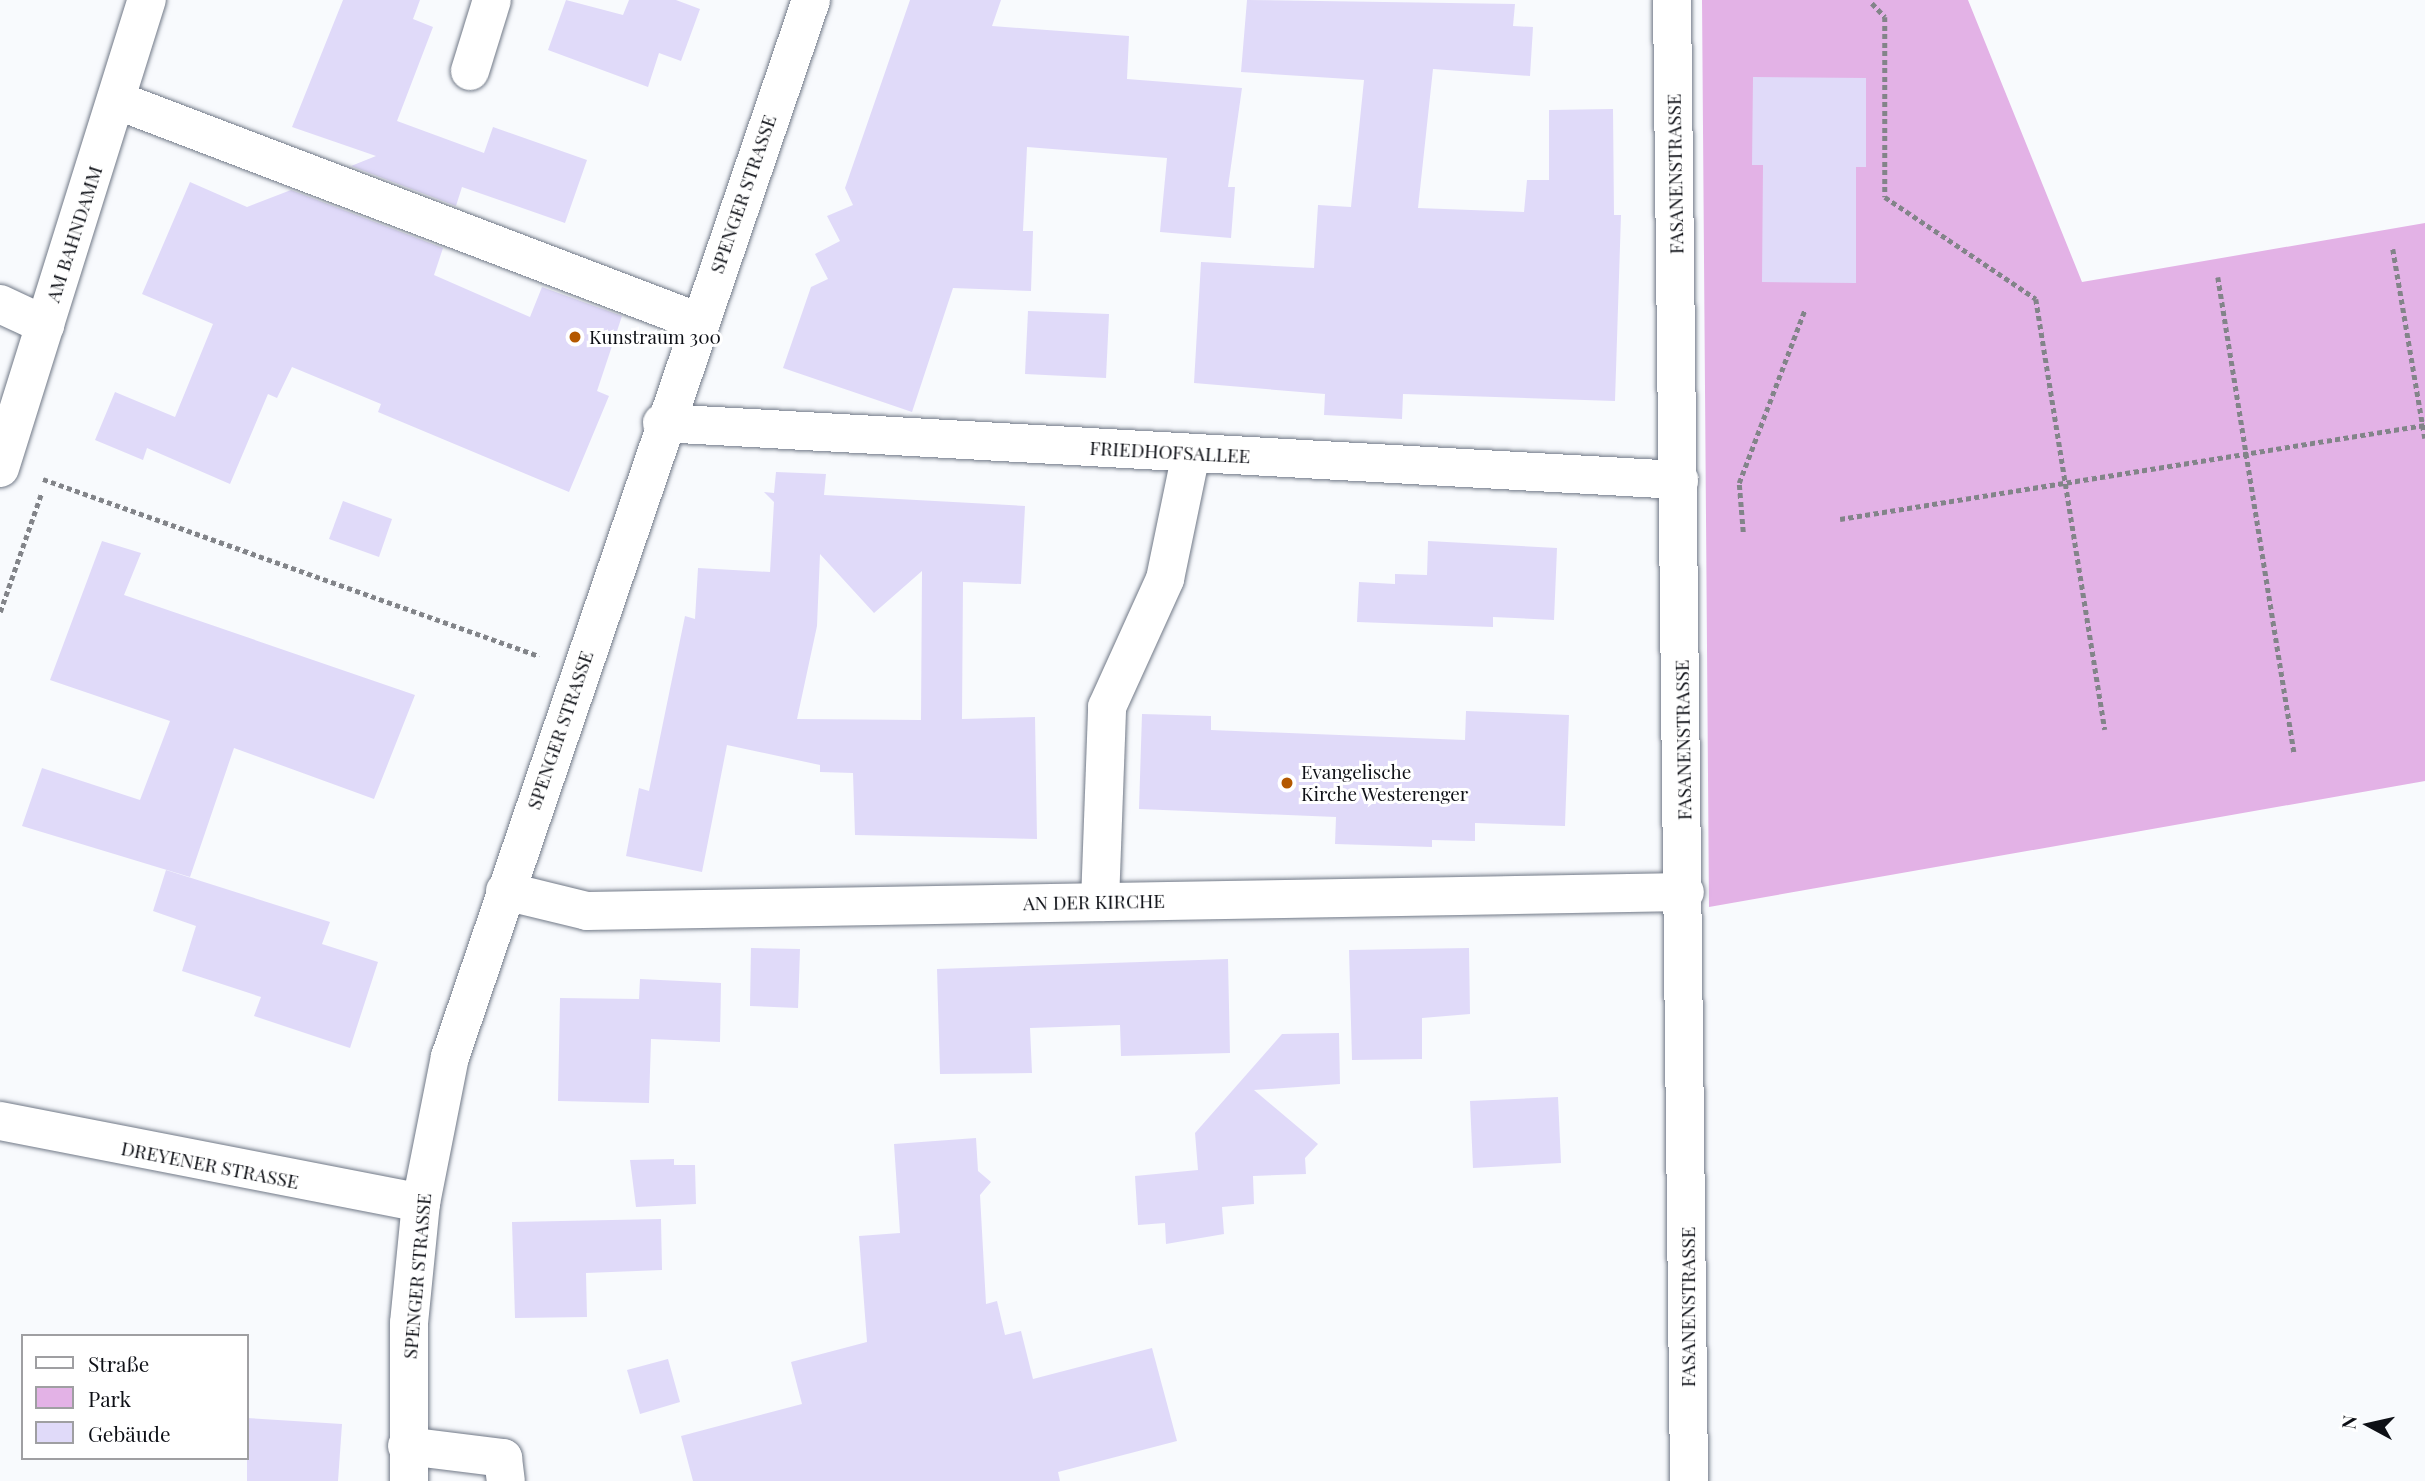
<!DOCTYPE html>
<html>
<head>
<meta charset="utf-8">
<style>
  body { margin:0 }
  #map { position:relative; width:2425px; height:1481px; overflow:hidden; background:#f8fafd; font-family:"Playfair Display",serif }
  div>[style] { position:absolute }
  .green>* { inset:0; background:#e3b2e6 }
  .building>* { inset:0; background:#e0daf9 }
  .path>* { height:4.5px; margin-top:-2.25px; transform-origin:0; background:repeating-linear-gradient(90deg,#828489 0 5px,transparent 0 8.5px) }
  .roads { filter:drop-shadow(0 0 2px #717987) drop-shadow(0 0 2px #717987) }
  .minor>* { height:38px; margin:-19px; padding:0 19px; transform-origin:19px; border-radius:19px; background:#fff }
  .dots>* { width:19px; height:19px; translate:-50% -50%; box-sizing:border-box; border:4px solid #fff; border-radius:50% }
  span { translate:-50% -50%; white-space:nowrap; text-align:center; line-height:1.15; -webkit-text-stroke:6px #fff; paint-order:stroke }
  .street-label { font-size:19px; color:#0e1016 }
  .poi-label { font-size:19px; color:#0e1016 }
  .left { translate:0 -50%; text-align:left }
  .legend { position:absolute; left:21px; top:1334px; width:228px; height:126px; box-sizing:border-box; background:#fff; border:2px solid #9f9fa2; margin:0; padding:9px 12px; list-style:none; font-size:21px; color:#0e1016 }
  .legend li { display:flex; align-items:center; gap:14px; height:35px }
  .legend b { width:35px; border:2px solid #9f9fa2 }
  .north { position:absolute; left:2334px; top:1390px; width:70px; height:70px; -webkit-text-stroke:5px #fff; paint-order:stroke; rotate:278deg; font-size:19px; font-weight:700; line-height:28px; text-align:center; color:#0e1016 }
  .north::after { content:''; display:block; margin:auto; width:24px; height:32px; background:#0e1016; clip-path:polygon(50% 0,100% 100%,50% 72%,0 100%) }
</style>
</head>
<body>
<div id="map">
  <div class="green">
    <i style="clip-path:polygon(1702px 0,1968px 0,2082px 282px,2425px 223px,2425px 781px,1709px 907px)"></i>
  </div>
  <div class="building">
    <i style="clip-path:polygon(343px 0,420px 0,413px 19px,433px 27px,397px 121px,484px 153px,493px 127px,587px 160px,565px 223px,462px 187px,456px 206px,351px 166px,376px 156px,292px 127px)"></i>
    <i style="clip-path:polygon(566px 0,623px 15px,629px 0,676px 0,700px 9px,681px 61px,659px 53px,648px 87px,548px 50px)"></i>
    <i style="clip-path:polygon(910px 0,1001px 0,992px 26px,1129px 36px,1127px 79px,1242px 88px,1228px 187px,1235px 187px,1231px 238px,1160px 232px,1167px 158px,1027px 147px,1023px 231px,1033px 231px,1031px 291px,953px 288px,912px 412px,783px 368px,811px 287px,828px 279px,815px 254px,840px 241px,827px 216px,853px 205px,845px 188px)"></i>
    <i style="clip-path:polygon(1247px 0,1515px 4px,1513px 26px,1533px 27px,1530px 76px,1433px 69px,1418px 208px,1524px 212px,1527px 180px,1549px 180px,1549px 110px,1613px 109px,1614px 215px,1621px 215px,1615px 401px,1403px 394px,1402px 419px,1324px 415px,1325px 394px,1194px 383px,1201px 262px,1314px 268px,1318px 205px,1351px 207px,1364px 80px,1241px 72px)"></i>
    <i style="clip-path:polygon(1753px 77px,1866px 78px,1866px 167px,1856px 167px,1856px 283px,1762px 282px,1763px 165px,1752px 165px)"></i>
    <i style="clip-path:polygon(190px 182px,247px 207px,291px 190px,443px 248px,434px 275px,530px 317px,542px 287px,622px 316px,597px 391px,609px 396px,569px 492px,378px 412px,381px 404px,292px 367px,277px 398px,268px 394px,230px 484px,147px 448px,143px 460px,95px 440px,115px 392px,175px 417px,213px 324px,142px 294px)"></i>
    <i style="clip-path:polygon(1028px 311px,1109px 314px,1106px 378px,1025px 374px)"></i>
    <i style="clip-path:polygon(evenodd,776px 472px,826px 474px,824px 495px,1025px 506px,1021px 584px,963px 582px,962px 719px,1035px 717px,1037px 839px,855px 835px,853px 773px,820px 772px,820px 765px,727px 745px,702px 872px,626px 856px,639px 788px,649px 791px,685px 616px,695px 619px,698px 568px,770px 572px,774px 502px,764px 492px,774px 493px,776px 472px,820px 554px,874px 613px,922px 571px,921px 720px,797px 719px,817px 626px,820px 554px)"></i>
    <i style="clip-path:polygon(343px 501px,392px 519px,379px 557px,329px 539px)"></i>
    <i style="clip-path:polygon(102px 541px,141px 553px,124px 595px,415px 695px,374px 799px,234px 748px,190px 877px,22px 826px,42px 768px,140px 800px,170px 721px,50px 680px)"></i>
    <i style="clip-path:polygon(1428px 541px,1557px 548px,1554px 620px,1493px 617px,1493px 627px,1357px 622px,1359px 582px,1395px 584px,1395px 574px,1427px 575px)"></i>
    <i style="clip-path:polygon(1466px 711px,1569px 715px,1565px 826px,1475px 823px,1475px 841px,1432px 840px,1432px 847px,1335px 844px,1336px 817px,1139px 809px,1142px 714px,1211px 716px,1211px 730px,1465px 740px)"></i>
    <i style="clip-path:polygon(166px 870px,330px 922px,322px 944px,378px 962px,350px 1048px,254px 1016px,261px 997px,182px 971px,196px 926px,153px 911px)"></i>
    <i style="clip-path:polygon(751px 948px,800px 949px,798px 1008px,750px 1006px)"></i>
    <i style="clip-path:polygon(1469px 948px,1470px 1014px,1422px 1018px,1422px 1059px,1352px 1060px,1349px 950px)"></i>
    <i style="clip-path:polygon(1228px 959px,1230px 1053px,1121px 1056px,1120px 1025px,1030px 1028px,1032px 1073px,940px 1074px,937px 969px)"></i>
    <i style="clip-path:polygon(640px 979px,721px 983px,720px 1042px,651px 1039px,649px 1103px,558px 1101px,560px 998px,639px 999px)"></i>
    <i style="clip-path:polygon(1339px 1033px,1340px 1084px,1254px 1090px,1318px 1144px,1305px 1158px,1306px 1174px,1253px 1176px,1254px 1204px,1222px 1207px,1224px 1234px,1166px 1244px,1165px 1223px,1138px 1225px,1135px 1176px,1198px 1170px,1195px 1133px,1282px 1034px)"></i>
    <i style="clip-path:polygon(1558px 1097px,1561px 1163px,1473px 1168px,1470px 1101px)"></i>
    <i style="clip-path:polygon(976px 1138px,978px 1171px,991px 1182px,980px 1195px,986px 1304px,997px 1301px,1005px 1335px,1021px 1331px,1033px 1379px,1152px 1348px,1177px 1441px,1058px 1472px,1060px 1481px,693px 1481px,681px 1436px,802px 1404px,791px 1362px,867px 1342px,859px 1236px,900px 1233px,894px 1144px)"></i>
    <i style="clip-path:polygon(674px 1159px,674px 1165px,695px 1165px,696px 1204px,636px 1207px,630px 1160px)"></i>
    <i style="clip-path:polygon(661px 1219px,662px 1270px,586px 1273px,587px 1317px,515px 1318px,512px 1222px)"></i>
    <i style="clip-path:polygon(668px 1359px,680px 1402px,640px 1414px,627px 1370px)"></i>
    <i style="clip-path:polygon(247px 1418px,342px 1424px,338px 1481px,247px 1481px)"></i>
  </div>
  <div class="path">
    <i style="left:1872px;top:3px;width:19px;rotate:47deg"></i>
    <i style="left:1885px;top:17px;width:180px;rotate:90deg"></i>
    <i style="left:1885px;top:197px;width:182px;rotate:34deg"></i>
    <i style="left:2036px;top:299px;width:436px;rotate:80.9deg"></i>
    <i style="left:2393px;top:249px;width:192px;rotate:80.4deg"></i>
    <i style="left:2218px;top:277px;width:481px;rotate:80.9deg"></i>
    <i style="left:43px;top:479px;width:527px;rotate:19.64deg"></i>
    <i style="left:1840px;top:519px;width:593px;rotate:-9.13deg"></i>
    <i style="left:1743px;top:532px;width:49px;rotate:-94.7deg"></i>
    <i style="left:1739px;top:483px;width:186px;rotate:-69.2deg"></i>
    <i style="left:0;top:612px;width:125px;rotate:-70.8deg"></i>
  </div>
  <div class="roads">
    <div class="minor">
      <i style="left:1672px;top:0;width:1481px;rotate:89.34deg"></i>
      <i style="left:470px;top:71px;width:74px;rotate:-72.8deg"></i>
      <i style="left:116px;top:100px;width:624px;rotate:20.85deg"></i>
      <i style="left:0;top:304px;width:50px;rotate:25deg"></i>
      <i style="left:662px;top:423px;width:1019px;rotate:3.21deg"></i>
      <i style="left:0;top:468px;width:491px;rotate:-72.6deg"></i>
      <i style="left:505px;top:891px;width:84px;rotate:13.7deg"></i>
      <i style="left:587px;top:911px;width:1098px;rotate:-0.99deg"></i>
      <i style="left:1100px;top:902px;width:195px;rotate:-87.9deg"></i>
      <i style="left:1107px;top:707px;width:141px;rotate:-65.6deg"></i>
      <i style="left:1165px;top:579px;width:128px;rotate:-78.3deg"></i>
      <i style="left:0;top:1121px;width:429px;rotate:11deg"></i>
      <i style="left:407px;top:1446px;width:97px;rotate:7.1deg"></i>
      <i style="left:503px;top:1458px;width:23px;rotate:83deg"></i>
      <i style="left:409px;top:1481px;width:158px;rotate:-90deg"></i>
      <i style="left:409px;top:1323px;width:121px;rotate:-84.3deg"></i>
      <i style="left:421px;top:1203px;width:149px;rotate:-78.8deg"></i>
      <i style="left:450px;top:1057px;width:1117px;rotate:-71.14deg"></i>
    </div>
  </div>
  <div class="dots">
    <i style="left:575px;top:337px;background:#b45800"></i>
    <i style="left:1287px;top:783px;background:#b45800"></i>
  </div>
  <div class="street-label">
    <span style="left:1675px;top:174px;rotate:-91deg">FASANENSTRASSE</span>
    <span style="left:743px;top:194px;rotate:-71deg">SPENGER STRASSE</span>
    <span style="left:74px;top:234px;rotate:-72deg">AM BAHNDAMM</span>
    <span style="left:1170px;top:452px;rotate:3deg">FRIEDHOFSALLEE</span>
    <span style="left:560px;top:730px;rotate:-71deg">SPENGER STRASSE</span>
    <span style="left:1683px;top:740px;rotate:-91deg">FASANENSTRASSE</span>
    <span style="left:1094px;top:902px;rotate:-1deg">AN DER KIRCHE</span>
    <span style="left:210px;top:1165px;rotate:11deg">DREYENER STRASSE</span>
    <span style="left:417px;top:1276px;rotate:-85deg">SPENGER STRASSE</span>
    <span style="left:1688px;top:1307px;rotate:-90deg">FASANENSTRASSE</span>
  </div>
  <div class="poi-label">
    <span class="left" style="left:589px;top:337px">Kunstraum 300</span>
    <span class="left" style="left:1301px;top:783px">Evangelische<br>Kirche Westerenger</span>
  </div>
  <ul class="legend">
  <li><b style="height:9px;background:#fff"></b>Straße</li>
  <li><b style="height:19px;background:#e3b2e6"></b>Park</li>
  <li><b style="height:19px;background:#e0daf9"></b>Gebäude</li>
  </ul>
  <div class="north">N</div>
</div>
</body>
</html>
